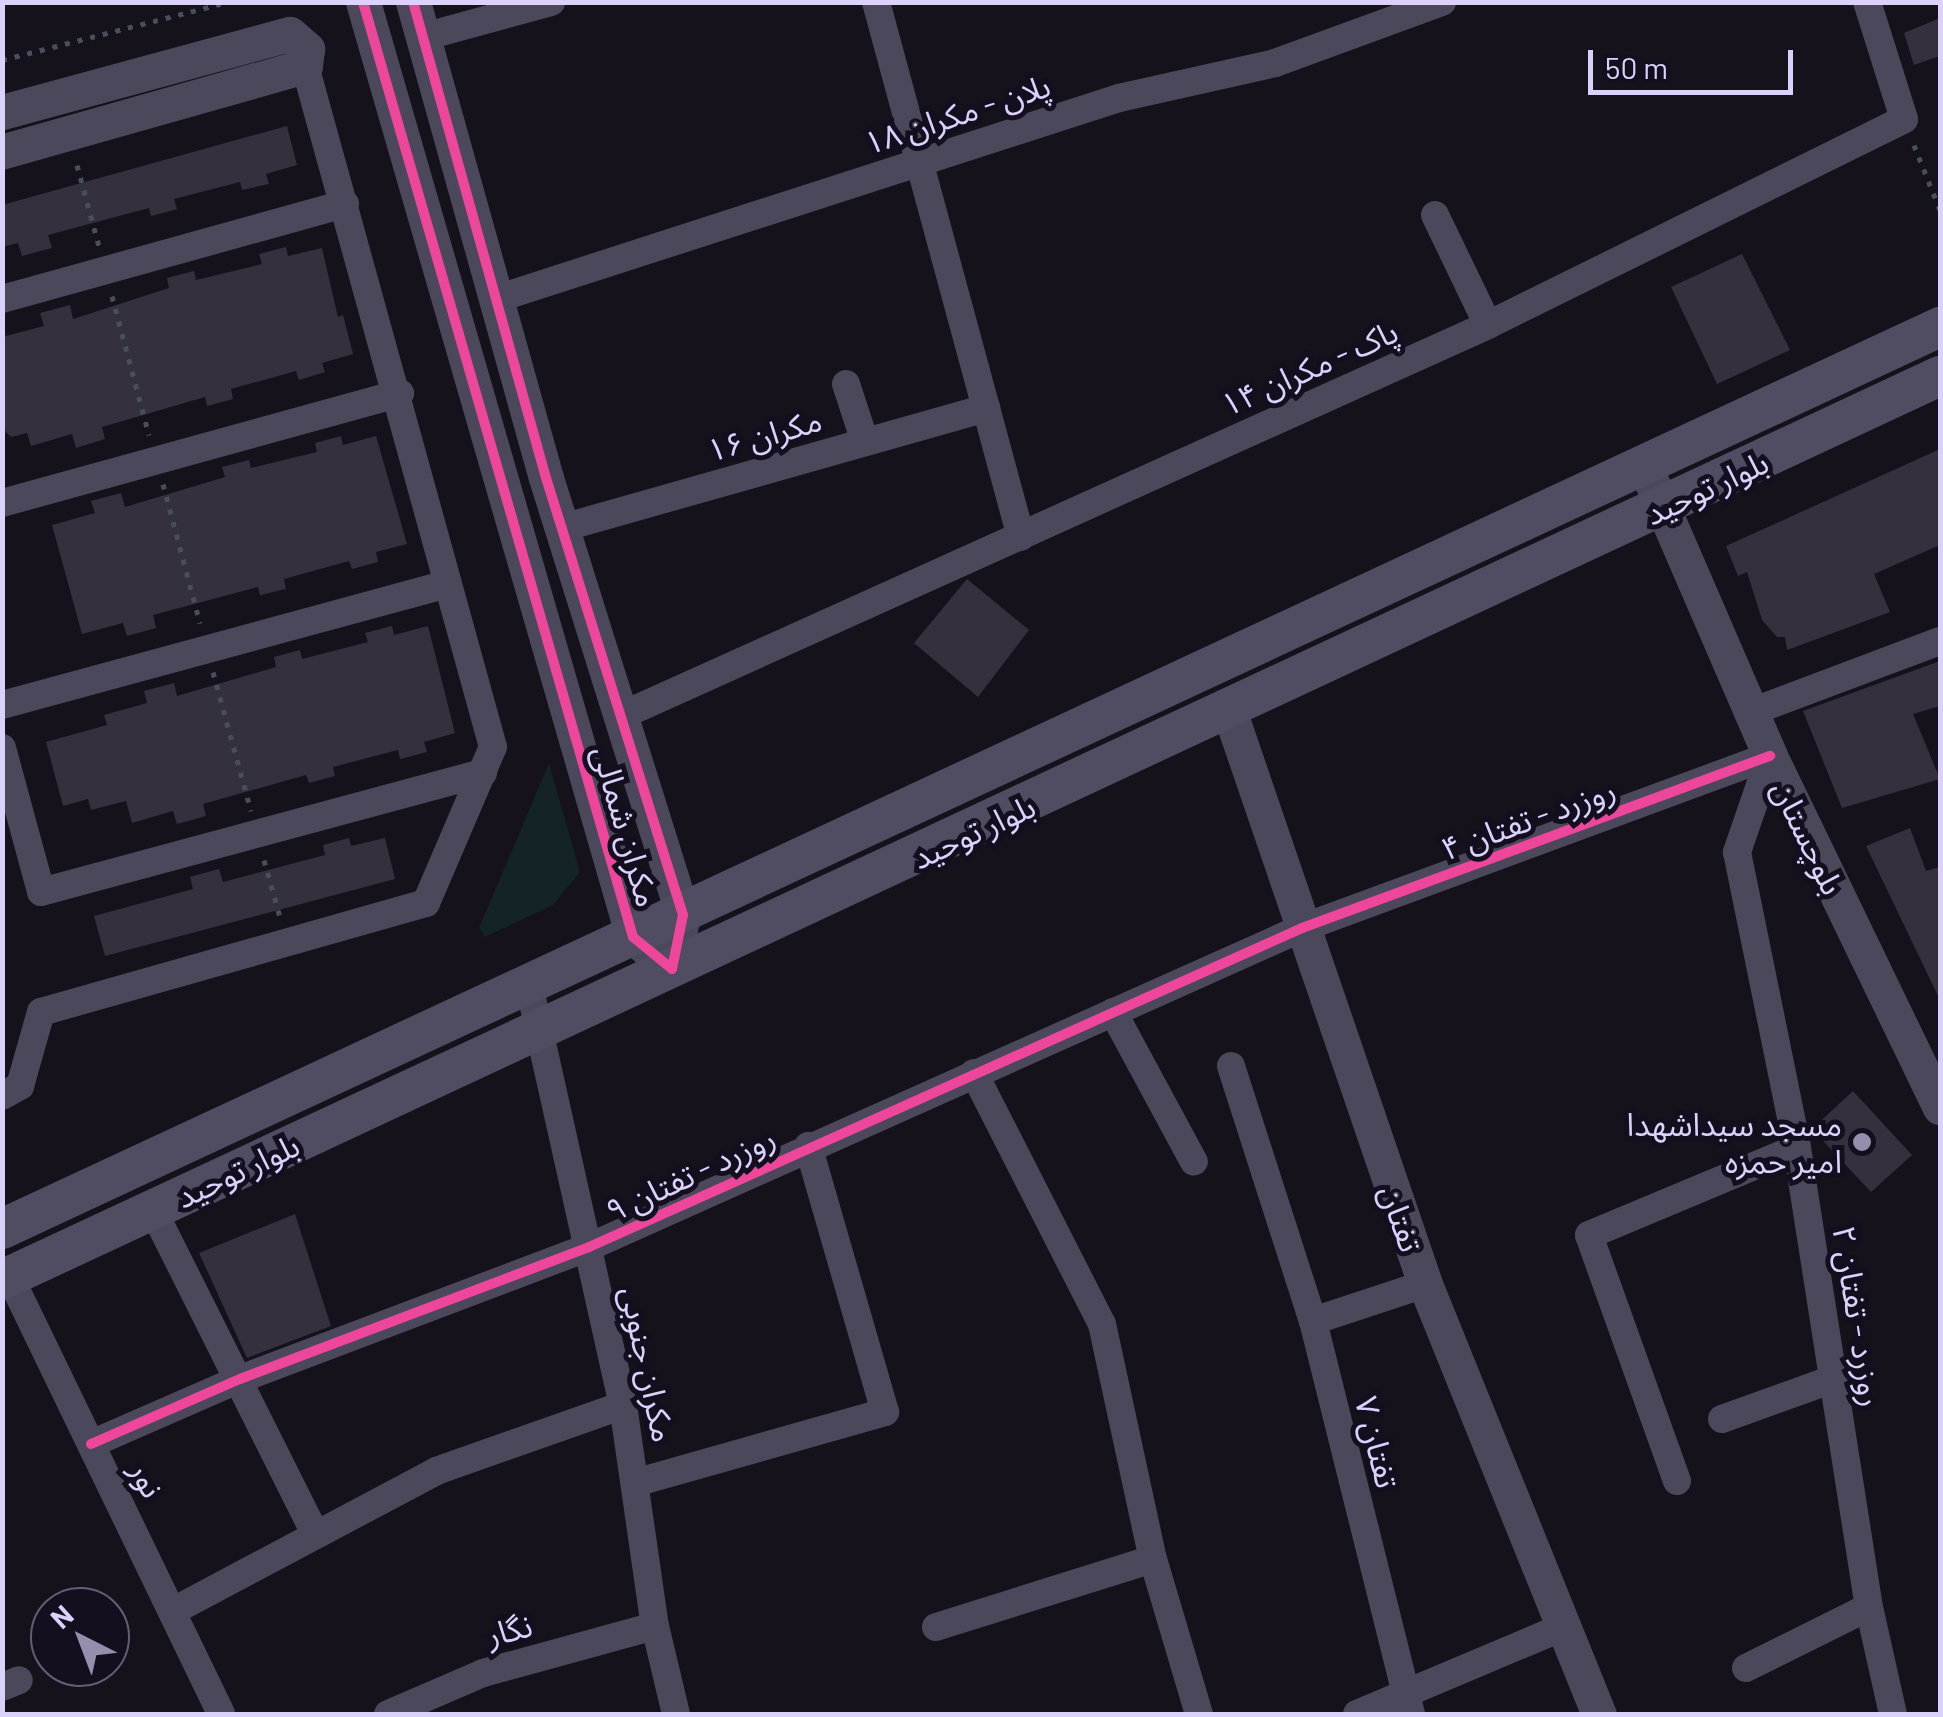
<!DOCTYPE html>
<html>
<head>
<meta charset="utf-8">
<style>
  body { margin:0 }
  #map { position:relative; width:1943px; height:1717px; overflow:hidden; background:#15121c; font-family:Barlow,"Noto Sans Arabic",sans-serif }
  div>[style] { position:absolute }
  .green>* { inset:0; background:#132326 }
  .building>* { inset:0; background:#34303e }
  .path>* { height:5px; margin-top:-2.5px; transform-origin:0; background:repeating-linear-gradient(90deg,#474e5c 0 5px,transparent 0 13px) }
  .minor>* { height:28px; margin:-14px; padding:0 14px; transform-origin:14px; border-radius:14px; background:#4b485b }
  .tertiary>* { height:35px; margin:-17.5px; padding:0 17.5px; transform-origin:17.5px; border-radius:17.5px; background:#4b485b }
  .secondary>* { height:40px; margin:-20px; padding:0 20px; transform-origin:20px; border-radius:20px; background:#504c62 }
  .cycleway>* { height:10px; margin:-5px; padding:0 5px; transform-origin:5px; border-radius:5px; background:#ed469a }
  .dots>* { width:28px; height:28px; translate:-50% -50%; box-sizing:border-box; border:5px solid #140f1f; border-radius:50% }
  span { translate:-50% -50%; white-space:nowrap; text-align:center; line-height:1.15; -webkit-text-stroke:10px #140f1f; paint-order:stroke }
  .street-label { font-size:32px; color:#dbd1fa }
  .poi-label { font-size:32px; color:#dbd1fa }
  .right { translate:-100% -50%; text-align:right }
  .frame { position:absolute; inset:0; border:5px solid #dbd1fa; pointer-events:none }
  .north { position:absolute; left:30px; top:1587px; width:100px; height:100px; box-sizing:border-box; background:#140f1f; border:2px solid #645d77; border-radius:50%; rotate:318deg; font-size:28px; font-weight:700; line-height:40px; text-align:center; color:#dbd1fa }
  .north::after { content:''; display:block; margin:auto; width:35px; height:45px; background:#968eac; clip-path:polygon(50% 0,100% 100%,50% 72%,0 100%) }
  .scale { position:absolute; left:1588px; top:50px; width:205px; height:45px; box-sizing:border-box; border:5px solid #dbd1fa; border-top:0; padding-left:12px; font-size:30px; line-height:35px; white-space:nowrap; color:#dbd1fa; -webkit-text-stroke:8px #140f1f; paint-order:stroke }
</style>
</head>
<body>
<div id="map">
  <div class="green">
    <i style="clip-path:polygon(549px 763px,580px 872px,553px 905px,485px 937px,479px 928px)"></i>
  </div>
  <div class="building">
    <i style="clip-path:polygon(1940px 18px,1940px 56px,1914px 65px,1904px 33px)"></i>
    <i style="clip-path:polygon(287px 126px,297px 165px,266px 174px,269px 184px,242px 190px,240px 182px,174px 199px,177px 209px,163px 213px,151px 216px,149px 208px,48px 235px,52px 248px,22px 256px,18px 243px,2px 247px,2px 205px)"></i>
    <i style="clip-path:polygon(286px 247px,288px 256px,322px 248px,338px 317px,343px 315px,353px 354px,322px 363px,325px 372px,299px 380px,296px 371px,231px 389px,233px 399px,207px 406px,205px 397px,102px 427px,105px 439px,76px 448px,72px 434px,31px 446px,27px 433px,11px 437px,2px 428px,2px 337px,44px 326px,40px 313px,70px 305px,73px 319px,169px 288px,167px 278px,194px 271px,196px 280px,262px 264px,259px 254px)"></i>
    <i style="clip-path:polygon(1742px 254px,1790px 350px,1717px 384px,1671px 287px)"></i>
    <i style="clip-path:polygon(341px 436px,343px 445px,376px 436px,407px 544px,376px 552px,378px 562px,352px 569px,349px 561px,284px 579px,286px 589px,260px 595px,258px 587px,153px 615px,156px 628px,127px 636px,123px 623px,82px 634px,52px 525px,95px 513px,91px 501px,121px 493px,125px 507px,225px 477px,222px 467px,249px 460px,251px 468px,317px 452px,315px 443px)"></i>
    <i style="clip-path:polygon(1940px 449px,1940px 545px,1874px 574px,1890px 612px,1787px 650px,1785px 637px,1777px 637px,1762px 620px,1747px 572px,1738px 576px,1726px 546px)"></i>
    <i style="clip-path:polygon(967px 579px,1029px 630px,978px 697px,914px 643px)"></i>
    <i style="clip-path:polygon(392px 626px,394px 635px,428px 626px,455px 733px,424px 742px,427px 752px,400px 759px,398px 750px,333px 767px,335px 776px,309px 783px,306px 775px,203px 804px,206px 816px,177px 824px,173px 811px,132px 823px,126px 801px,91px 810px,88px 799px,63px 806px,46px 742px,107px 725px,104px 715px,147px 703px,144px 691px,174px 683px,177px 696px,276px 667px,274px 657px,300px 650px,302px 659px,368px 642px,365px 633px)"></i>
    <i style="clip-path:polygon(1940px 661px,1940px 706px,1913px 714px,1940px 779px,1842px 808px,1803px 711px)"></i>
    <i style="clip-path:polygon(1910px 828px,1926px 871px,1940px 867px,1940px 1000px,1866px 846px)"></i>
    <i style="clip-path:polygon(349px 838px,351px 846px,385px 838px,395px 879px,105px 956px,94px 916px,193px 889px,190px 877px,204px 873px,219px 869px,223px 882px,325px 855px,323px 845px)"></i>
    <i style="clip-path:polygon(1853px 1091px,1912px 1155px,1871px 1192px,1812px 1129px)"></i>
    <i style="clip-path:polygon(295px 1214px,331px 1326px,247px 1358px,199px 1253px)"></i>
  </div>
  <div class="path">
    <i style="left:2px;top:60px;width:233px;rotate:-14.4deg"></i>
    <i style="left:1914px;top:145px;width:70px;rotate:68.2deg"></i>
    <i style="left:77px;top:165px;width:84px;rotate:74.8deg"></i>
    <i style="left:112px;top:296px;width:144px;rotate:75.1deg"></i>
    <i style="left:163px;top:484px;width:144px;rotate:75.1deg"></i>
    <i style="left:213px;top:672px;width:144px;rotate:74.7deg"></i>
    <i style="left:264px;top:860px;width:59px;rotate:74.3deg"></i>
  </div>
  <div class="minor">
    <i style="left:876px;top:2px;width:554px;rotate:74.84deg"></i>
    <i style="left:423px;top:37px;width:133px;rotate:-15.3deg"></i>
    <i style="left:1435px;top:215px;width:122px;rotate:64.3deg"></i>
    <i style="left:2px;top:299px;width:356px;rotate:-15.5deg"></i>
    <i style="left:496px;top:299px;width:655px;rotate:-17.88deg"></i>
    <i style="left:1119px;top:98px;width:160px;rotate:-12.6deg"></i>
    <i style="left:1275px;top:63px;width:178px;rotate:-20.1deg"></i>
    <i style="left:846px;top:384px;width:61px;rotate:71.9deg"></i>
    <i style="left:2px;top:503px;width:413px;rotate:-15.4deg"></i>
    <i style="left:562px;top:528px;width:441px;rotate:-15.8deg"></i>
    <i style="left:2px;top:705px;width:462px;rotate:-15.2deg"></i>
    <i style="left:1751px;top:712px;width:202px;rotate:-20.6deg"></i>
    <i style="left:625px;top:714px;width:947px;rotate:-24.26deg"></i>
    <i style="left:1488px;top:325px;width:464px;rotate:-26.3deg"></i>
    <i style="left:1904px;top:119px;width:123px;rotate:-107.5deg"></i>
    <i style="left:2px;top:748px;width:149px;rotate:74.8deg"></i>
    <i style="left:41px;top:892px;width:458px;rotate:-15.1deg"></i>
    <i style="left:1770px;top:756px;width:102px;rotate:109deg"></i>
    <i style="left:1737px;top:852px;width:302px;rotate:78.5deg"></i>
    <i style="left:1797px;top:1148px;width:465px;rotate:81.1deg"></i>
    <i style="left:1869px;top:1607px;width:110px;rotate:77.4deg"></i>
    <i style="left:529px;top:985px;width:430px;rotate:77.4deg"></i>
    <i style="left:623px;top:1405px;width:223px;rotate:81.8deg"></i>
    <i style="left:655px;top:1626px;width:90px;rotate:76.6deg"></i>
    <i style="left:1113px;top:1012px;width:170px;rotate:61.6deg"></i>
    <i style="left:1231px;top:1066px;width:268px;rotate:72.2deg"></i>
    <i style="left:974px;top:1073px;width:282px;rotate:63deg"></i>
    <i style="left:1102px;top:1324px;width:240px;rotate:77.8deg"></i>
    <i style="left:2px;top:1096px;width:21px;rotate:-29deg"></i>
    <i style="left:20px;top:1086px;width:77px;rotate:-74.2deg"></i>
    <i style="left:41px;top:1012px;width:400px;rotate:-15.8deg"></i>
    <i style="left:426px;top:903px;width:170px;rotate:-66.8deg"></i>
    <i style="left:493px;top:747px;width:706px;rotate:-105.43deg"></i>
    <i style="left:153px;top:1210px;width:361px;rotate:63.4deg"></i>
    <i style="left:10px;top:1277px;width:485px;rotate:64.2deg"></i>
    <i style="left:1722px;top:1419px;width:118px;rotate:-19.8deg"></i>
    <i style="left:91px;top:1444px;width:163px;rotate:-23.6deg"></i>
    <i style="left:240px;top:1379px;width:373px;rotate:-20.7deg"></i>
    <i style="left:589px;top:1247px;width:781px;rotate:-24.1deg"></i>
    <i style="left:1302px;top:928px;width:499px;rotate:-20.2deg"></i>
    <i style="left:1677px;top:1481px;width:261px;rotate:-109.7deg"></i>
    <i style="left:1589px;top:1235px;width:225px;rotate:-22.7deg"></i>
    <i style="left:638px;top:1482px;width:257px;rotate:-15.8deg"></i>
    <i style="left:885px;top:1412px;width:277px;rotate:-106.1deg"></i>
    <i style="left:175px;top:1610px;width:296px;rotate:-28deg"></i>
    <i style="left:436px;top:1471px;width:198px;rotate:-19.4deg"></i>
    <i style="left:936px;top:1627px;width:227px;rotate:-17.4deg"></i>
    <i style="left:1153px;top:1559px;width:162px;rotate:73.5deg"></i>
    <i style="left:1746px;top:1668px;width:137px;rotate:-26.4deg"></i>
    <i style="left:2px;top:1687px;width:18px;rotate:-22deg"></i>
    <i style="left:388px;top:1714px;width:103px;rotate:-23.3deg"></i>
    <i style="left:483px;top:1673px;width:178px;rotate:-15.3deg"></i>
    <i style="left:1357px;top:1714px;width:221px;rotate:-22.9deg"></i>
    <i style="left:1411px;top:1714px;width:405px;rotate:-104deg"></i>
    <i style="left:1313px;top:1321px;width:118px;rotate:-18.3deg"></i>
  </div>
  <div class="tertiary">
    <i style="left:363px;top:2px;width:973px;rotate:73.89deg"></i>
    <i style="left:633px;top:937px;width:50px;rotate:39.4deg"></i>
    <i style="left:672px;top:969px;width:55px;rotate:-78.5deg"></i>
    <i style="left:683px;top:915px;width:458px;rotate:-107.4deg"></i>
    <i style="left:546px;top:478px;width:494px;rotate:-105.6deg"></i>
    <i style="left:2px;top:112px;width:298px;rotate:-15.2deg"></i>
    <i style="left:290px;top:34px;width:23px;rotate:41deg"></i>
    <i style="left:307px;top:49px;width:17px;rotate:97deg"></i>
    <i style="left:305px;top:66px;width:315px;rotate:164.2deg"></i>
    <i style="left:1646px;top:469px;width:313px;rotate:66.6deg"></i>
    <i style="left:1770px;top:756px;width:390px;rotate:64.2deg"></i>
    <i style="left:1230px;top:713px;width:603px;rotate:71.14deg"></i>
    <i style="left:1425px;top:1284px;width:464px;rotate:68deg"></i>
  </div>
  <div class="secondary">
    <i style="left:2px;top:1229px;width:2138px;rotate:-24.96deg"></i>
    <i style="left:2px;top:1280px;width:2138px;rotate:-25.01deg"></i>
  </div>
  <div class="cycleway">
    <i style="left:363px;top:2px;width:973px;rotate:73.89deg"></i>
    <i style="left:633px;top:937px;width:50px;rotate:39.4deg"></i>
    <i style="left:672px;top:969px;width:55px;rotate:-78.5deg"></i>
    <i style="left:683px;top:915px;width:458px;rotate:-107.4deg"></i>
    <i style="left:546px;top:478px;width:494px;rotate:-105.6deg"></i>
    <i style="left:91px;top:1444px;width:163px;rotate:-23.6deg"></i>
    <i style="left:240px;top:1379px;width:373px;rotate:-20.7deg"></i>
    <i style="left:589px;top:1247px;width:781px;rotate:-24.1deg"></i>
    <i style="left:1302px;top:928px;width:499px;rotate:-20.2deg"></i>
  </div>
  <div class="dots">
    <i style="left:1862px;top:1142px;background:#968eac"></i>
  </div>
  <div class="street-label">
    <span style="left:957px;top:113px;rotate:-18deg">پلان - مکران ۱۸</span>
    <span style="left:1309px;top:367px;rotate:-24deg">پاک - مکران ۱۴</span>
    <span style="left:764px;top:434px;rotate:-16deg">مکران ۱۶</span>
    <span style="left:1706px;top:487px;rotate:-25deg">بلوار توحید</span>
    <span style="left:1528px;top:818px;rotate:-20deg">روزرد - تفتان ۴</span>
    <span style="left:627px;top:826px;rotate:74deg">مکران شمالی</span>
    <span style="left:973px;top:831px;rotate:-25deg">بلوار توحید</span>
    <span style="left:1809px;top:837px;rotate:64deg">بلوچستان</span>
    <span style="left:237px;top:1170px;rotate:-25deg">بلوار توحید</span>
    <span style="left:690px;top:1173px;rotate:-25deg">روزرد - تفتان ۹</span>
    <span style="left:1402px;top:1218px;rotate:71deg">تفتان</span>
    <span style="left:1859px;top:1316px;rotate:81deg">روزرد - تفتان ۲</span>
    <span style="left:649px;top:1364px;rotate:78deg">مکران جنوبی</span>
    <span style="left:1378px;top:1442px;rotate:76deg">تفتان ۷</span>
    <span style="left:148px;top:1479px;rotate:63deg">نور</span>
    <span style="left:509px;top:1629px;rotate:-15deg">نگار</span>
  </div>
  <div class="poi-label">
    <span class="right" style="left:1842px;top:1142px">مسجد سیداشهدا<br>امیر حمزه</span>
  </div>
  <div class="frame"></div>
  <div class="north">N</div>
  <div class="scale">50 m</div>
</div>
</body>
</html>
